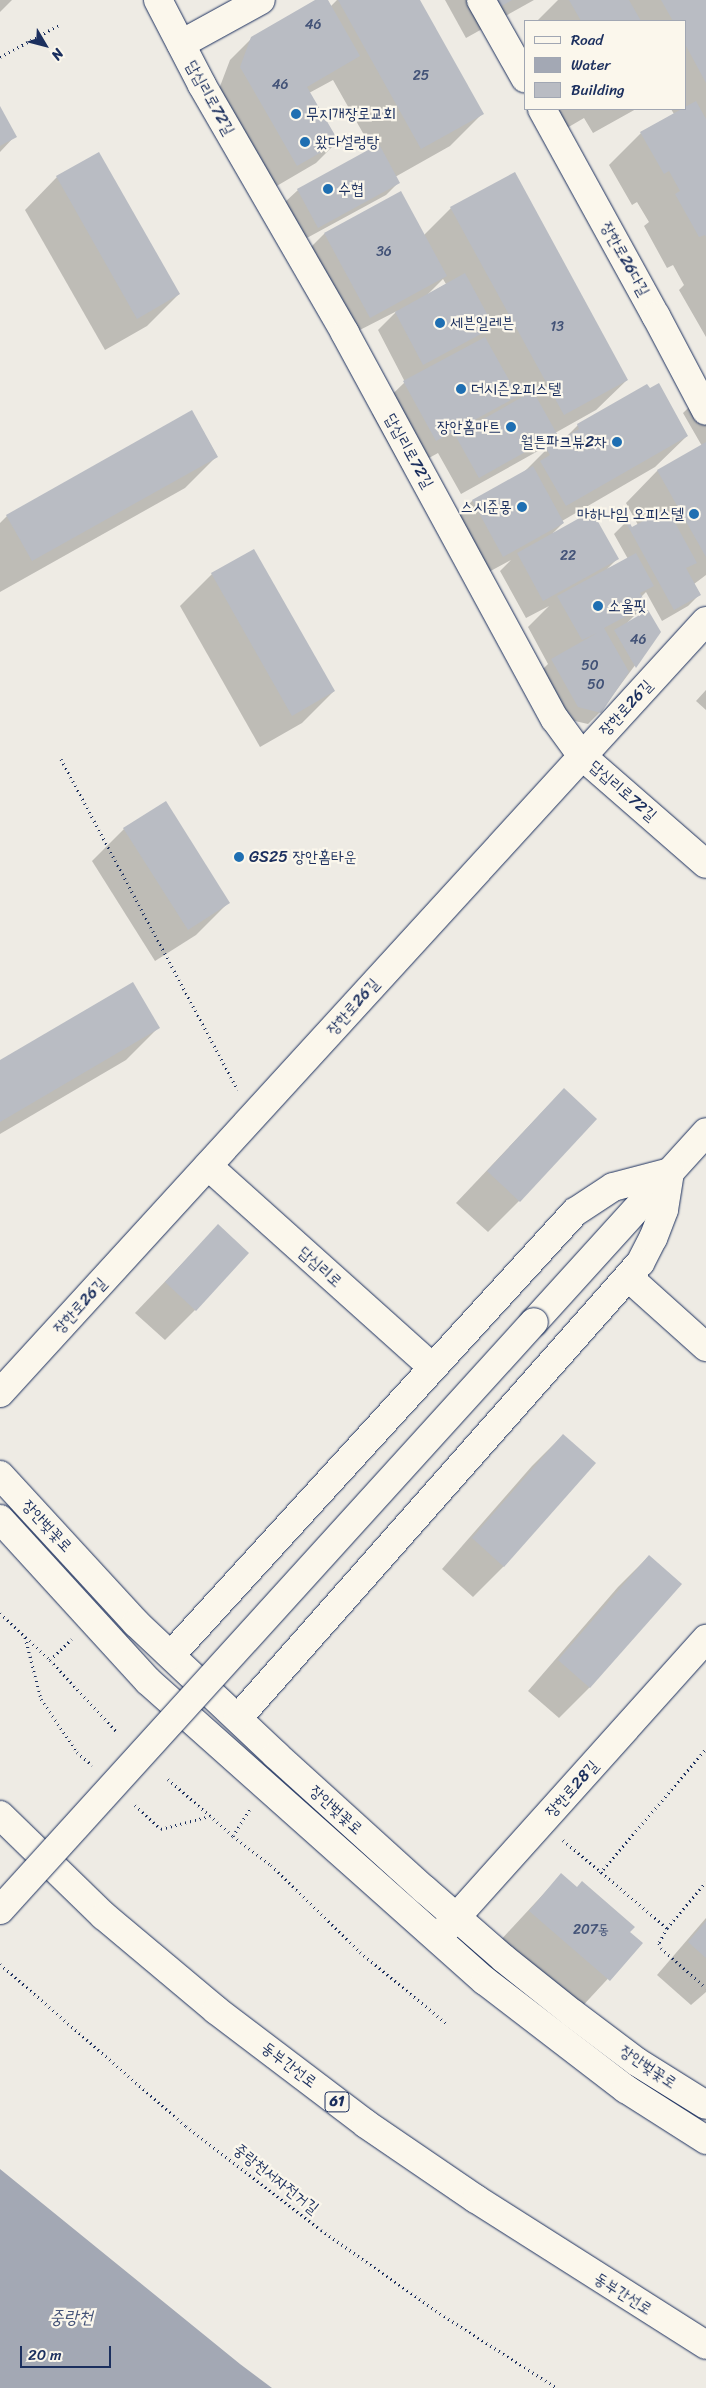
<!DOCTYPE html>
<html>
<head>
<meta charset="utf-8">
<style>
  body { margin:0 }
  #map { position:relative; width:706px; height:2388px; overflow:hidden; background:#eeebe4; font-family:Sriracha,"Poor Story",sans-serif }
  div>[style] { position:absolute }
  .water>* { inset:0; background:#a3a8b4 }
  .shadow>* { inset:0; background:#0003 }
  .building>* { inset:0; background:#b9bcc3 }
  .path>* { height:3px; margin-top:-1.5px; transform-origin:0; background:repeating-linear-gradient(90deg,#1b2f5e 0 1px,transparent 0 5px) }
  .roads { filter:drop-shadow(0 0 1px #1b2f5e) drop-shadow(0 0 1px #1b2f5e) }
  .minor>* { height:28px; margin:-14px; padding:0 14px; transform-origin:14px; border-radius:14px; background:#fbf7ec }
  .major>* { height:28px; margin:-14px; padding:0 14px; transform-origin:14px; border-radius:14px; background:#fbf7ec }
  .highway>* { height:28px; margin:-14px; padding:0 14px; transform-origin:14px; border-radius:14px; background:#fbf7ec }
  .bridges { filter:drop-shadow(0 0 1px #1b2f5e) drop-shadow(0 0 1px #1b2f5e) }
  .major-bridge>* { height:28px; margin:-14px; padding:0 14px; transform-origin:14px; border-radius:14px; background:#fbf7ec }
  .dots>* { width:14px; height:14px; translate:-50% -50%; box-sizing:border-box; border:2px solid #fbf7ec; border-radius:50% }
  span { translate:-50% -50%; white-space:nowrap; text-align:center; line-height:1.15; -webkit-text-stroke:4.5px #fbf7ec; paint-order:stroke }
  .number-label { font-size:14px; color:#425277 }
  .number-label span { -webkit-text-stroke-width:0 }
  .shield-label span { padding:1px 4px; background:#fbf7ec; border:1px solid; border-radius:4px; -webkit-text-stroke-width:0 }
  .shield-label { font-size:15px; color:#1b2f5e; font-weight:700 }
  .street-label { font-size:16px; color:#1b2f5e }
  .poi-label { font-size:16px; color:#1b2f5e }
  .left { translate:0 -50%; text-align:left }
  .right { translate:-100% -50%; text-align:right }
  .water-label { font-size:18px; color:#445378; font-style:italic }
  .legend { position:absolute; left:524px; top:20px; width:162px; height:90px; box-sizing:border-box; background:#fbf7ec; border:1px solid #a1a7b3; margin:0; padding:6px 9px; list-style:none; font-size:15px; color:#1b2f5e }
  .legend li { display:flex; align-items:center; gap:10px; height:25px }
  .legend b { width:25px; border:1px solid #a1a7b3 }
  .north { position:absolute; left:20px; top:20px; width:50px; height:50px; -webkit-text-stroke:4px #fbf7ec; paint-order:stroke; rotate:127deg; font-size:14px; font-weight:700; line-height:20px; text-align:center; color:#1b2f5e }
  .north::after { content:''; display:block; margin:auto; width:18px; height:22px; background:#1b2f5e; clip-path:polygon(50% 0,100% 100%,50% 72%,0 100%) }
  .scale { position:absolute; left:20px; top:2346px; width:91px; height:22px; box-sizing:border-box; border:2px solid #1b2f5e; border-top:0; padding-left:6px; font-size:15px; line-height:18px; white-space:nowrap; color:#1b2f5e; -webkit-text-stroke:4px #fbf7ec; paint-order:stroke }
</style>
</head>
<body>
<div id="map">
  <div class="water">
    <i style="clip-path:polygon(0 2169px,240px 2364px,272px 2388px,0 2388px)"></i>
  </div>
  <div class="shadow">
    <i style="clip-path:polygon(0 0,12px 0,0 12px)"></i>
    <i style="clip-path:polygon(318px 0,326px 0,330px 7px,337px 0,419px 0,482px 114px,450px 146px,395px 177px,398px 183px,386px 195px,305px 239px,285px 202px,298px 190px,372px 149px,333px 80px,309px 93px,337px 142px,316px 163px,275px 187px,219px 89px,230px 60px,252px 38px)"></i>
    <i style="clip-path:polygon(445px 0,534px 0,466px 38px)"></i>
    <i style="clip-path:polygon(558px 0,706px 0,706px 337px,679px 290px,684px 285px,673px 265px,667px 268px,644px 226px,649px 222px,637px 202px,632px 205px,609px 165px,641px 133px,674px 114px,671px 109px,685px 109px,685px 21px,537px 21px)"></i>
    <i style="clip-path:polygon(0 109px,15px 136px,0 152px)"></i>
    <i style="clip-path:polygon(540px 109px,636px 109px,593px 133px,584px 118px,555px 135px)"></i>
    <i style="clip-path:polygon(99px 154px,179px 294px,147px 326px,105px 350px,25px 210px,57px 177px)"></i>
    <i style="clip-path:polygon(evenodd,451px 208px,627px 380px,596px 410px,555px 433px,538px 451px,461px 494px,438px 453px,404px 472px,372px 414px,405px 382px,378px 330px,397px 311px,352px 334px,307px 251px,324px 234px,424px 235px,451px 208px,443px 279px,446px 284px,427px 295px,443px 279px)"></i>
    <i style="clip-path:polygon(647px 386px,687px 436px,655px 467px,562px 521px,563px 523px,553px 533px,617px 559px,607px 569px,628px 559px,614px 534px,626px 522px,632px 528px,638px 525px,626px 503px,657px 471px,702px 446px,683px 413px,706px 391px,706px 575px,694px 584px,700px 594px,688px 606px,662px 621px,646px 592px,641px 597px,645px 605px,627px 623px,660px 632px,600px 712px,588px 724px,566px 719px,540px 672px,548px 664px,528px 627px,549px 606px,526px 618px,500px 571px,511px 560px,485px 574px,455px 519px,472px 501px,523px 473px,547px 449px,563px 440px,578px 425px)"></i>
    <i style="clip-path:polygon(192px 412px,217px 456px,185px 488px,0 592px,0 523px,7px 516px)"></i>
    <i style="clip-path:polygon(212px 574px,334px 691px,302px 723px,260px 747px,180px 606px)"></i>
    <i style="clip-path:polygon(706px 690px,706px 710px,696px 701px)"></i>
    <i style="clip-path:polygon(124px 829px,228px 903px,196px 935px,155px 961px,92px 861px)"></i>
    <i style="clip-path:polygon(158px 1028px,126px 1060px,0 1134px,0 1062px)"></i>
    <i style="clip-path:polygon(564px 1089px,519px 1201px,488px 1232px,456px 1203px)"></i>
    <i style="clip-path:polygon(218px 1226px,195px 1310px,165px 1340px,135px 1313px)"></i>
    <i style="clip-path:polygon(563px 1435px,504px 1566px,473px 1597px,442px 1569px,532px 1466px)"></i>
    <i style="clip-path:polygon(649px 1556px,590px 1687px,559px 1718px,528px 1691px,618px 1587px)"></i>
    <i style="clip-path:polygon(561px 1875px,641px 1943px,577px 2012px,498px 1943px)"></i>
    <i style="clip-path:polygon(706px 1918px,706px 1992px,691px 2005px,657px 1975px)"></i>
  </div>
  <div class="building">
    <i style="clip-path:polygon(315px 0,328px 0,360px 56px,307px 87px,339px 142px,297px 166px,240px 67px,251px 37px)"></i>
    <i style="clip-path:polygon(338px 0,420px 0,484px 114px,421px 149px)"></i>
    <i style="clip-path:polygon(494px 0,512px 0,498px 8px)"></i>
    <i style="clip-path:polygon(569px 0,629px 0,641px 21px,581px 21px)"></i>
    <i style="clip-path:polygon(661px 0,706px 0,706px 83px,685px 44px,685px 21px,673px 21px)"></i>
    <i style="clip-path:polygon(696px 101px,706px 119px,706px 237px,705px 235px,699px 237px,675px 194px,680px 191px,669px 171px,664px 174px,640px 132px)"></i>
    <i style="clip-path:polygon(0 106px,17px 137px,0 146px)"></i>
    <i style="clip-path:polygon(379px 144px,400px 183px,318px 228px,297px 189px)"></i>
    <i style="clip-path:polygon(99px 152px,180px 294px,137px 319px,56px 176px)"></i>
    <i style="clip-path:polygon(515px 172px,628px 380px,564px 415px,450px 207px)"></i>
    <i style="clip-path:polygon(401px 191px,447px 276px,370px 318px,324px 233px)"></i>
    <i style="clip-path:polygon(465px 273px,494px 327px,423px 365px,395px 312px)"></i>
    <i style="clip-path:polygon(485px 337px,518px 396px,436px 441px,403px 381px)"></i>
    <i style="clip-path:polygon(659px 383px,688px 436px,566px 506px,540px 461px,550px 455px,546px 448px,579px 429px,577px 424px,647px 384px,650px 388px)"></i>
    <i style="clip-path:polygon(533px 391px,557px 434px,479px 478px,455px 435px)"></i>
    <i style="clip-path:polygon(192px 410px,218px 457px,32px 561px,6px 515px)"></i>
    <i style="clip-path:polygon(706px 442px,706px 557px,657px 470px)"></i>
    <i style="clip-path:polygon(533px 466px,564px 523px,503px 557px,472px 500px)"></i>
    <i style="clip-path:polygon(667px 508px,697px 563px,686px 568px,701px 595px,674px 610px,625px 521px,628px 520px,632px 527px)"></i>
    <i style="clip-path:polygon(592px 511px,619px 559px,543px 601px,517px 553px)"></i>
    <i style="clip-path:polygon(254px 549px,335px 691px,292px 716px,211px 573px)"></i>
    <i style="clip-path:polygon(636px 553px,654px 586px,640px 593px,647px 605px,604px 628px,629px 672px,601px 713px,578px 707px,551px 659px,597px 633px,582px 640px,557px 596px)"></i>
    <i style="clip-path:polygon(648px 610px,661px 632px,636px 668px,614px 630px)"></i>
    <i style="clip-path:polygon(166px 801px,230px 903px,188px 930px,123px 828px)"></i>
    <i style="clip-path:polygon(133px 982px,160px 1028px,0 1122px,0 1060px)"></i>
    <i style="clip-path:polygon(564px 1088px,597px 1119px,520px 1202px,487px 1171px)"></i>
    <i style="clip-path:polygon(218px 1224px,249px 1253px,196px 1311px,165px 1282px)"></i>
    <i style="clip-path:polygon(563px 1434px,596px 1463px,504px 1567px,472px 1538px)"></i>
    <i style="clip-path:polygon(649px 1555px,682px 1584px,590px 1688px,558px 1660px)"></i>
    <i style="clip-path:polygon(561px 1873px,577px 1887px,582px 1881px,635px 1927px,630px 1932px,643px 1943px,610px 1981px,529px 1911px)"></i>
    <i style="clip-path:polygon(706px 1921px,706px 1958px,688px 1942px)"></i>
  </div>
  <div class="path">
    <i style="left:0;top:57px;width:69px;rotate:-28.4deg"></i>
    <i style="left:61px;top:759px;width:375px;rotate:61.9deg"></i>
    <i style="left:0;top:1613px;width:69px;rotate:43.2deg"></i>
    <i style="left:50px;top:1660px;width:97px;rotate:47.1deg"></i>
    <i style="left:25px;top:1637px;width:64px;rotate:75.5deg"></i>
    <i style="left:41px;top:1699px;width:64px;rotate:55.8deg"></i>
    <i style="left:77px;top:1752px;width:20px;rotate:41deg"></i>
    <i style="left:50px;top:1660px;width:30px;rotate:-44deg"></i>
    <i style="left:168px;top:1779px;width:86px;rotate:41.2deg"></i>
    <i style="left:233px;top:1836px;width:48px;rotate:37.3deg"></i>
    <i style="left:271px;top:1865px;width:124px;rotate:44.3deg"></i>
    <i style="left:360px;top:1952px;width:113px;rotate:39.6deg"></i>
    <i style="left:135px;top:1805px;width:35px;rotate:43deg"></i>
    <i style="left:161px;top:1829px;width:51px;rotate:-14.9deg"></i>
    <i style="left:233px;top:1836px;width:32px;rotate:-58deg"></i>
    <i style="left:563px;top:1840px;width:136px;rotate:40.2deg"></i>
    <i style="left:667px;top:1928px;width:60px;rotate:-49.7deg"></i>
    <i style="left:600px;top:1873px;width:163px;rotate:-49.5deg"></i>
    <i style="left:667px;top:1928px;width:17px;rotate:118deg"></i>
    <i style="left:659px;top:1943px;width:5px;rotate:68deg"></i>
    <i style="left:661px;top:1948px;width:60px;rotate:41.6deg"></i>
    <i style="left:0;top:1964px;width:247px;rotate:41.1deg"></i>
    <i style="left:186px;top:2126px;width:170px;rotate:37.6deg"></i>
    <i style="left:321px;top:2230px;width:150px;rotate:35deg"></i>
    <i style="left:444px;top:2316px;width:134px;rotate:32.5deg"></i>
  </div>
  <div class="roads">
    <div class="minor">
      <i style="left:158px;top:0;width:96px;rotate:62.6deg"></i>
      <i style="left:202px;top:85px;width:286px;rotate:60deg"></i>
      <i style="left:345px;top:333px;width:439px;rotate:61.5deg"></i>
      <i style="left:555px;top:719px;width:46px;rotate:53.9deg"></i>
      <i style="left:582px;top:756px;width:164px;rotate:41.1deg"></i>
      <i style="left:481px;top:0;width:90px;rotate:60.6deg"></i>
      <i style="left:181px;top:44px;width:91px;rotate:-28.8deg"></i>
      <i style="left:542px;top:109px;width:236px;rotate:61.2deg"></i>
      <i style="left:656px;top:316px;width:107px;rotate:62.2deg"></i>
      <i style="left:208px;top:1166px;width:301px;rotate:41.9deg"></i>
      <i style="left:628px;top:1277px;width:105px;rotate:41.9deg"></i>
      <i style="left:0;top:1393px;width:1046px;rotate:-47.56deg"></i>
      <i style="left:0;top:1475px;width:201px;rotate:47.4deg"></i>
      <i style="left:136px;top:1623px;width:192px;rotate:43.3deg"></i>
      <i style="left:276px;top:1755px;width:200px;rotate:42.2deg"></i>
      <i style="left:424px;top:1889px;width:105px;rotate:41.1deg"></i>
      <i style="left:503px;top:1958px;width:88px;rotate:38.6deg"></i>
      <i style="left:572px;top:2013px;width:81px;rotate:37deg"></i>
      <i style="left:637px;top:2062px;width:81px;rotate:31.9deg"></i>
      <i style="left:0;top:1519px;width:219px;rotate:47.6deg"></i>
      <i style="left:148px;top:1681px;width:451px;rotate:41.7deg"></i>
      <i style="left:485px;top:1981px;width:178px;rotate:37.5deg"></i>
      <i style="left:626px;top:2089px;width:95px;rotate:32.5deg"></i>
      <i style="left:443px;top:1932px;width:394px;rotate:-48.1deg"></i>
    </div>
    <div class="major">
      <i style="left:534px;top:1322px;width:256px;rotate:-47.8deg"></i>
      <i style="left:171px;top:1655px;width:600px;rotate:-47.64deg"></i>
      <i style="left:575px;top:1212px;width:45px;rotate:-33.3deg"></i>
      <i style="left:613px;top:1187px;width:59px;rotate:-14.7deg"></i>
      <i style="left:670px;top:1172px;width:38px;rotate:99deg"></i>
      <i style="left:664px;top:1210px;width:30px;rotate:111deg"></i>
      <i style="left:653px;top:1238px;width:28px;rotate:117deg"></i>
      <i style="left:640px;top:1263px;width:607px;rotate:131.46deg"></i>
    </div>
    <div class="highway">
      <i style="left:0;top:1815px;width:145px;rotate:44.2deg"></i>
      <i style="left:104px;top:1916px;width:146px;rotate:40deg"></i>
      <i style="left:216px;top:2010px;width:188px;rotate:37.2deg"></i>
      <i style="left:366px;top:2124px;width:133px;rotate:34.3deg"></i>
      <i style="left:476px;top:2199px;width:272px;rotate:32.4deg"></i>
    </div>
  </div>
  <div class="bridges">
    <div class="major-bridge">
      <i style="left:0;top:1910px;width:794px;rotate:-47.76deg"></i>
    </div>
  </div>
  <div class="dots">
    <i style="left:296px;top:114px;background:#1f6fb2"></i>
    <i style="left:305px;top:142px;background:#1f6fb2"></i>
    <i style="left:328px;top:189px;background:#1f6fb2"></i>
    <i style="left:440px;top:323px;background:#1f6fb2"></i>
    <i style="left:461px;top:389px;background:#1f6fb2"></i>
    <i style="left:511px;top:427px;background:#1f6fb2"></i>
    <i style="left:617px;top:442px;background:#1f6fb2"></i>
    <i style="left:522px;top:507px;background:#1f6fb2"></i>
    <i style="left:694px;top:514px;background:#1f6fb2"></i>
    <i style="left:598px;top:606px;background:#1f6fb2"></i>
    <i style="left:239px;top:857px;background:#1f6fb2"></i>
  </div>
  <div class="number-label">
    <span style="left:313px;top:25px">46</span>
    <span style="left:421px;top:76px">25</span>
    <span style="left:280px;top:85px">46</span>
    <span style="left:384px;top:252px">36</span>
    <span style="left:557px;top:327px">13</span>
    <span style="left:568px;top:556px">22</span>
    <span style="left:638px;top:640px">46</span>
    <span style="left:590px;top:666px">50</span>
    <span style="left:596px;top:685px">50</span>
    <span style="left:591px;top:1930px">207동</span>
  </div>
  <div class="shield-label">
    <span style="left:337px;top:2102px">61</span>
  </div>
  <div class="street-label">
    <span style="left:210px;top:98px;rotate:61deg">답십리로72길</span>
    <span style="left:625px;top:259px;rotate:61deg">장한로26다길</span>
    <span style="left:409px;top:451px;rotate:61deg">답십리로72길</span>
    <span style="left:626px;top:708px;rotate:-47deg">장한로26길</span>
    <span style="left:623px;top:791px;rotate:41deg">답십리로72길</span>
    <span style="left:353px;top:1007px;rotate:-48deg">장한로26길</span>
    <span style="left:320px;top:1267px;rotate:42deg">답십리로</span>
    <span style="left:80px;top:1306px;rotate:-47deg">장한로26길</span>
    <span style="left:47px;top:1526px;rotate:47deg">장안벚꽃로</span>
    <span style="left:572px;top:1789px;rotate:-48deg">장한로28길</span>
    <span style="left:336px;top:1810px;rotate:42deg">장안벚꽃로</span>
    <span style="left:289px;top:2065px;rotate:37deg">동부간선로</span>
    <span style="left:648px;top:2067px;rotate:34deg">장안벚꽃로</span>
    <span style="left:276px;top:2179px;rotate:38deg">중랑천서자전거길</span>
    <span style="left:623px;top:2294px;rotate:32deg">동부간선로</span>
  </div>
  <div class="poi-label">
    <span class="left" style="left:306px;top:114px">무지개장로교회</span>
    <span class="left" style="left:315px;top:142px">왔다설렁탕</span>
    <span class="left" style="left:338px;top:189px">수협</span>
    <span class="left" style="left:450px;top:323px">세븐일레븐</span>
    <span class="left" style="left:471px;top:389px">더시즌오피스텔</span>
    <span class="right" style="left:501px;top:427px">장안홈마트</span>
    <span class="right" style="left:607px;top:442px">월튼파크뷰2차</span>
    <span class="right" style="left:512px;top:507px">스시준몽</span>
    <span class="right" style="left:684px;top:514px">마하나임 오피스텔</span>
    <span class="left" style="left:608px;top:606px">소울핏</span>
    <span class="left" style="left:249px;top:857px">GS25 장안홈타운</span>
  </div>
  <div class="water-label">
    <span style="left:71px;top:2317px">중랑천</span>
  </div>
  <ul class="legend">
  <li><b style="height:6px;background:#fbf7ec"></b>Road</li>
  <li><b style="height:14px;background:#a3a8b4"></b>Water</li>
  <li><b style="height:14px;background:#b9bcc3"></b>Building</li>
  </ul>
  <div class="north">N</div>
  <div class="scale">20 m</div>
</div>
</body>
</html>
